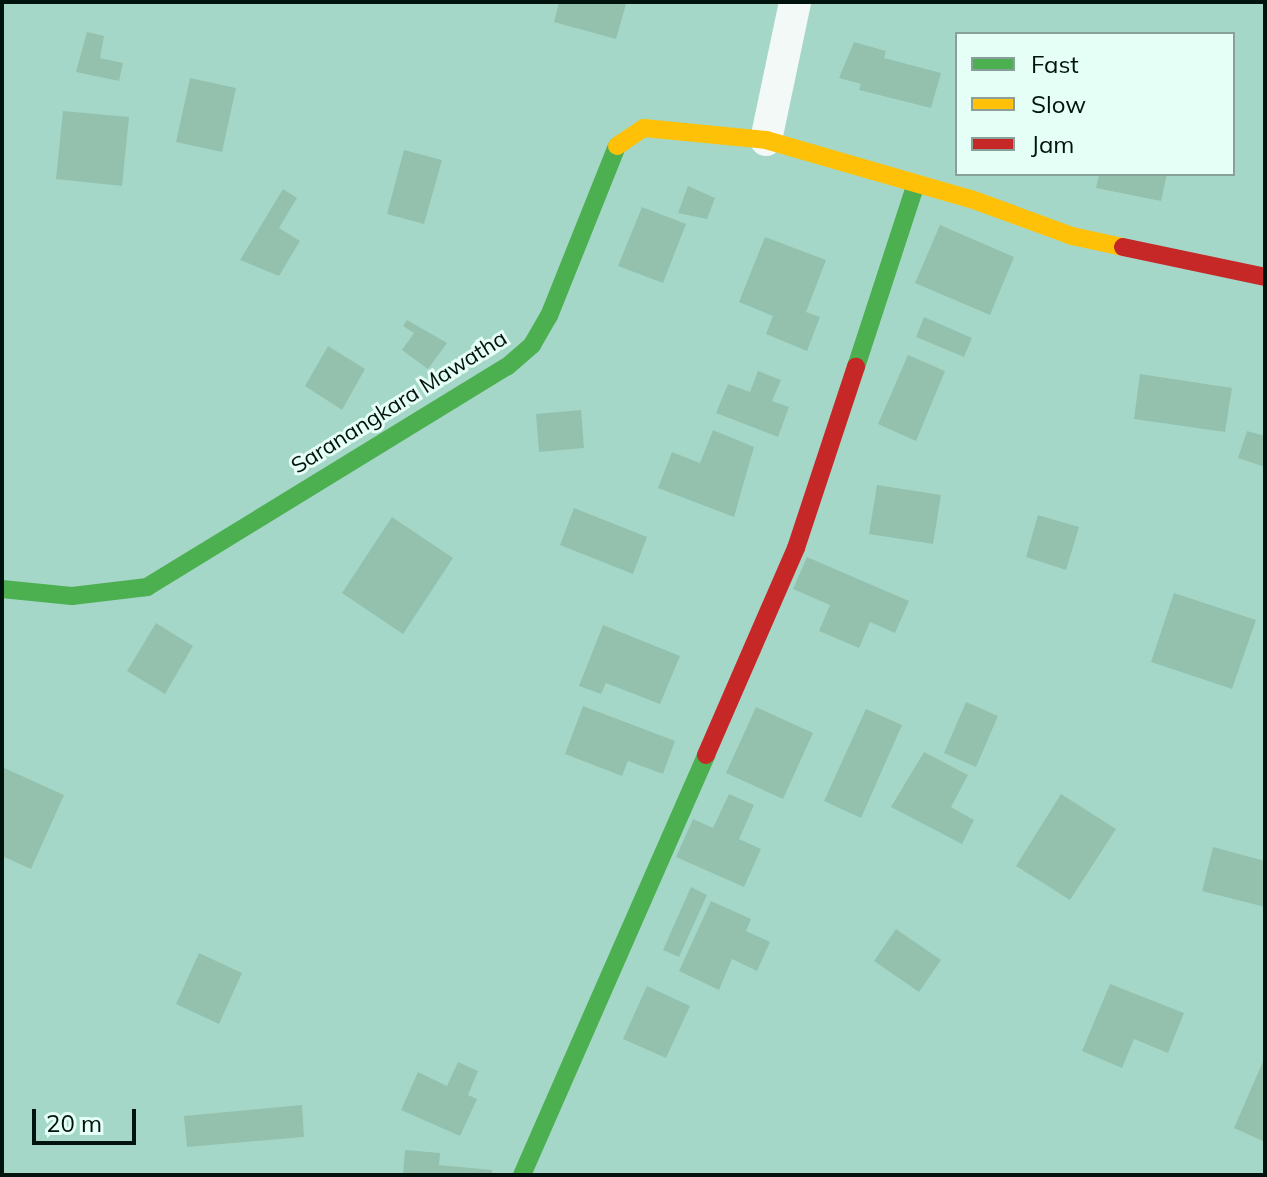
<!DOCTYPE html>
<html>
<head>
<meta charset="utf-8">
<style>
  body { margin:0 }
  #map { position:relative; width:1267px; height:1177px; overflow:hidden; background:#a5d7c9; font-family:Mulish,sans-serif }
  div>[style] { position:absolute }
  .building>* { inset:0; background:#94c1ad }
  .street>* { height:32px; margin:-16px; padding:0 16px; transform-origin:16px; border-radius:16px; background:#f2f9f7 }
  .fast>* { height:18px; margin:-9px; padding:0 9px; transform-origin:9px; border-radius:9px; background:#4caf50 }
  .slow>* { height:18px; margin:-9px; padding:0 9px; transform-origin:9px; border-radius:9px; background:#ffc107 }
  .jam>* { height:18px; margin:-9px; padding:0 9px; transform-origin:9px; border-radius:9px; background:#c62828 }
  span { translate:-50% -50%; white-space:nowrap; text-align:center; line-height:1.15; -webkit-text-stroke:6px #e5fef6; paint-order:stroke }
  .street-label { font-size:22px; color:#00130d }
  .frame { position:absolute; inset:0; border:4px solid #00130d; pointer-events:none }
  .legend { position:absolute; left:955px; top:32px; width:280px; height:144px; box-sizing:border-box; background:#e5fef6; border:2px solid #89a099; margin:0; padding:10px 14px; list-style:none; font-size:24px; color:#00130d }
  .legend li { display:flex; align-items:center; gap:16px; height:40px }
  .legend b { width:40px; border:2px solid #89a099 }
  .scale { position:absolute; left:32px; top:1109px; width:104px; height:36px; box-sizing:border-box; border:4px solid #00130d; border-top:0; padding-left:10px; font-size:24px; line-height:28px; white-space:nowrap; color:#00130d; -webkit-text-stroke:6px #e5fef6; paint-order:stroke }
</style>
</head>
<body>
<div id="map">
  <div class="building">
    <i style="clip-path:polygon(559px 2px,626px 4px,616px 39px,554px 22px)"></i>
    <i style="clip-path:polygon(87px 32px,104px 36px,100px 58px,123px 63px,119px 81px,76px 72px)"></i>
    <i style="clip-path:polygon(854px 42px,886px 51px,884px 58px,941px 73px,931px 108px,859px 90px,861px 84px,839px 78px)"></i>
    <i style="clip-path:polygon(190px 78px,236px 88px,222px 152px,176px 142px)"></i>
    <i style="clip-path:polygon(63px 111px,129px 117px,122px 186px,56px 179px)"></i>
    <i style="clip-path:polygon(404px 150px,442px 160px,424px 224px,387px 214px)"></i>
    <i style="clip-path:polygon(1099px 174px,1167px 174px,1161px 201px,1096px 188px)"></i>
    <i style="clip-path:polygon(688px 186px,715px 198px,707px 219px,678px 213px)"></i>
    <i style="clip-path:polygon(283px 189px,297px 198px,279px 228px,300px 241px,279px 276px,240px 260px)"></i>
    <i style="clip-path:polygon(642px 207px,686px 224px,663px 283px,618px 266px)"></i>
    <i style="clip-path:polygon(940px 225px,1014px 257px,990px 315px,915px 283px)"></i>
    <i style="clip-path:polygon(765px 237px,826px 260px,806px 312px,820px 317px,807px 351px,766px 334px,773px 316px,739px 302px)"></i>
    <i style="clip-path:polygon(924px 317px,972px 338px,964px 357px,916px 337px)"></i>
    <i style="clip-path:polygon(407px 320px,447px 343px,428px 369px,402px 350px,414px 333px,403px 326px)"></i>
    <i style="clip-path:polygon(328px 346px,365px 369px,342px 410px,305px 386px)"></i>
    <i style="clip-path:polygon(908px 355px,945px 371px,916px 441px,878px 424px)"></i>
    <i style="clip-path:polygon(758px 371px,781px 380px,772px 401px,789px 407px,778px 437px,716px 413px,728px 384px,750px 392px)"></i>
    <i style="clip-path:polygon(1140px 374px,1232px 388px,1225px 432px,1134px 419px)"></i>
    <i style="clip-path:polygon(581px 410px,584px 448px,539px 452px,536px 414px)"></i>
    <i style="clip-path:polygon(713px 430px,754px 447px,734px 517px,658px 488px,672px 452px,700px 463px)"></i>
    <i style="clip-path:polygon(1247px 431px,1265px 436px,1265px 467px,1238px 458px)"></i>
    <i style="clip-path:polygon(877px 485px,941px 495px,933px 544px,869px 534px)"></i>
    <i style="clip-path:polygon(574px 508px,647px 537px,633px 574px,560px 545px)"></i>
    <i style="clip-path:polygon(1038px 515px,1079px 527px,1066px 570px,1026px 557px)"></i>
    <i style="clip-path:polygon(392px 517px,453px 558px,403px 634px,342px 593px)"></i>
    <i style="clip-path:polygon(807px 557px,909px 601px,895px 633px,870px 622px,859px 648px,819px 631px,830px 605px,793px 589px)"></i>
    <i style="clip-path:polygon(1174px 593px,1256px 620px,1232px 689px,1151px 662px)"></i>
    <i style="clip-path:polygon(156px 623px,193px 646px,165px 694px,127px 671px)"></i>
    <i style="clip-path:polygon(603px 625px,680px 656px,660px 704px,606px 683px,601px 694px,579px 686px)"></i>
    <i style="clip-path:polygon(966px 702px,998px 716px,976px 767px,944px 753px)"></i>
    <i style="clip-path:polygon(583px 706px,675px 741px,663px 774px,628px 761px,622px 776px,565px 754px)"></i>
    <i style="clip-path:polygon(756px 707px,813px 733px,783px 799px,726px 773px)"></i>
    <i style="clip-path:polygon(866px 709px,902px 725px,861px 818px,824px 801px)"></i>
    <i style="clip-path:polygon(924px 752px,968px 775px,951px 807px,974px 820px,962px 844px,891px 807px)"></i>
    <i style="clip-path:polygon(2px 767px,64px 795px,31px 869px,2px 856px)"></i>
    <i style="clip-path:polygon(729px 794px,754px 805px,739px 839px,761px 849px,744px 887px,676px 857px,693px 819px,713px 828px)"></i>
    <i style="clip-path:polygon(1061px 794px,1116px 829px,1070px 900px,1016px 866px)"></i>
    <i style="clip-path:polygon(1213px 847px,1265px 861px,1265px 907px,1202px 891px)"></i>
    <i style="clip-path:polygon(691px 887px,707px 895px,679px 957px,663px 950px)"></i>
    <i style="clip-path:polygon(711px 901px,751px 919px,746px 931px,770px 942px,757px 971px,732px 959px,719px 990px,679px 971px)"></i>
    <i style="clip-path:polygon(896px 929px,941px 960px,919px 992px,874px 961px)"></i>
    <i style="clip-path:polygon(199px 953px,242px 973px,219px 1024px,176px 1004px)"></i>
    <i style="clip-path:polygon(1110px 984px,1184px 1013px,1168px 1053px,1134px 1039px,1122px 1068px,1082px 1051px)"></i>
    <i style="clip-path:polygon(647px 986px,690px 1006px,666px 1058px,623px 1039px)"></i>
    <i style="clip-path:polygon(1265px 1057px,1265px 1142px,1234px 1128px)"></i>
    <i style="clip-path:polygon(458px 1062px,478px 1071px,468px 1095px,477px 1099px,460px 1136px,401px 1110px,418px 1072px,447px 1086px)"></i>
    <i style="clip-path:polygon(302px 1105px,304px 1137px,187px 1147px,184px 1116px)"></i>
    <i style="clip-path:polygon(405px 1150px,440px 1153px,439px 1165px,492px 1170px,492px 1175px,403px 1175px)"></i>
  </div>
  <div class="street">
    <i style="left:766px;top:140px;width:141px;rotate:-78.1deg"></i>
  </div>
  <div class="fast">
    <i style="left:856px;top:367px;width:189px;rotate:-71.9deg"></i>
    <i style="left:2px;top:589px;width:70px;rotate:5.7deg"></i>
    <i style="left:72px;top:596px;width:76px;rotate:-6.8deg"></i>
    <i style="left:147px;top:587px;width:423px;rotate:-31.5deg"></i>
    <i style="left:508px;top:366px;width:32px;rotate:-41deg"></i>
    <i style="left:532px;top:345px;width:34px;rotate:-60deg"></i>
    <i style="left:549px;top:316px;width:183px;rotate:-68.2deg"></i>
    <i style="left:522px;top:1175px;width:459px;rotate:-66.3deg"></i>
  </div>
  <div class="slow">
    <i style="left:617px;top:146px;width:32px;rotate:-34deg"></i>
    <i style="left:644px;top:128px;width:123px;rotate:5.6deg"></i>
    <i style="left:766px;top:140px;width:213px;rotate:16.1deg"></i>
    <i style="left:971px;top:199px;width:108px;rotate:20.1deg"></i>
    <i style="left:1072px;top:236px;width:52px;rotate:12.2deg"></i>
  </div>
  <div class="jam">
    <i style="left:1123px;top:247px;width:145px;rotate:11.9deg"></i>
    <i style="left:706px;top:755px;width:226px;rotate:-66.5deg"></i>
    <i style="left:796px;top:548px;width:191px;rotate:-71.7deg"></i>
  </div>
  <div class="street-label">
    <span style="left:399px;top:402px;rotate:-32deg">Saranangkara Mawatha</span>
  </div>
  <div class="frame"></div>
  <ul class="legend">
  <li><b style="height:10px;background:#4caf50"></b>Fast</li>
  <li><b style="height:10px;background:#ffc107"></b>Slow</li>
  <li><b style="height:10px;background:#c62828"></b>Jam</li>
  </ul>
  <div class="scale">20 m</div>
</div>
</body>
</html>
